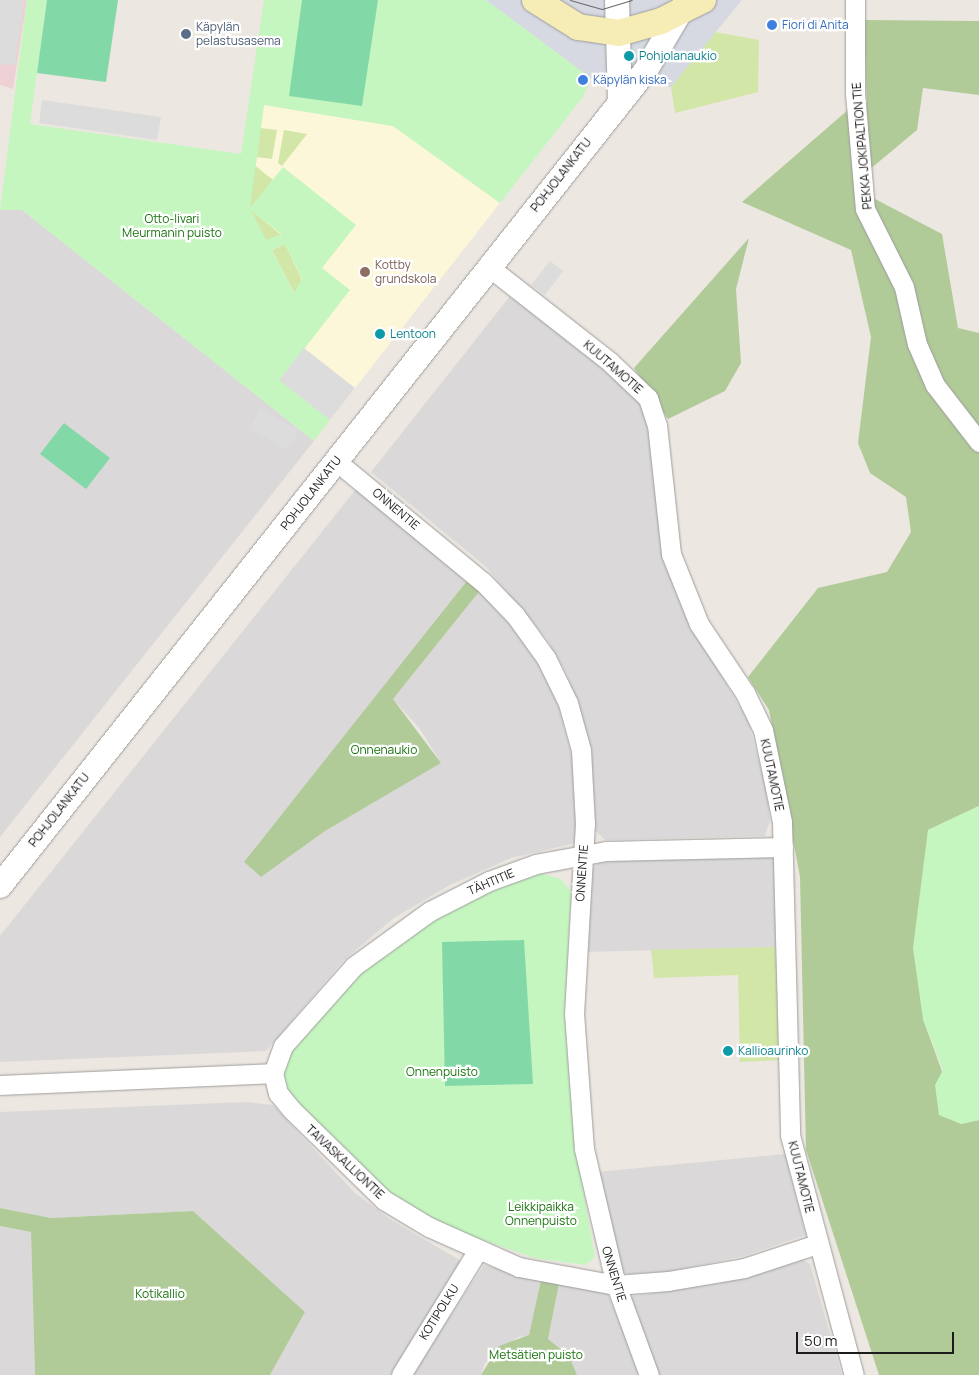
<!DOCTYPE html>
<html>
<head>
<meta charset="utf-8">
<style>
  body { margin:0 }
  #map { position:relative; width:979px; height:1375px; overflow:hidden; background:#ede7e1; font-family:Manrope,sans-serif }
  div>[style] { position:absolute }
  .residential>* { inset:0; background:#dad8d9 }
  .commercial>* { inset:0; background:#edd1d5 }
  .education>* { inset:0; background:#fdf7da }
  .grass>* { inset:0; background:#d2e6a8 }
  .forest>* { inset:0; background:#b0cb98 }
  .park>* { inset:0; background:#c5f6bf }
  .pitch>* { inset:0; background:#82d9a7 }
  .parking>* { inset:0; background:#dcdcdc }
  .plaza>* { inset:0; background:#d6d8e2 }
  .roads { filter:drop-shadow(0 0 1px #9d9d9d) drop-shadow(0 0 1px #9d9d9d) }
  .minor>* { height:19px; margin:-9.5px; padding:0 9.5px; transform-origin:9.5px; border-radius:9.5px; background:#fff }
  .tertiary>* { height:24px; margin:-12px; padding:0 12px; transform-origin:12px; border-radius:12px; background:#fff }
  .secondary>* { height:26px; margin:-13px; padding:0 13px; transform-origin:13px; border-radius:13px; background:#f6edb6 }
  .tram>* { height:1px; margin:-0.5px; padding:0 0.5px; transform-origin:0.5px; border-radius:0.5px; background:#6a6a6a }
  .dots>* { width:14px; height:14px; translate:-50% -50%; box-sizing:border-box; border:2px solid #fff; border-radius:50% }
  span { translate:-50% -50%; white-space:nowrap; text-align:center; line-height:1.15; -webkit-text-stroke:4.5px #fff; paint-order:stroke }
  .shop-label { font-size:12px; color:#366cbe }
  .left { translate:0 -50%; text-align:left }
  .service-label { font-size:12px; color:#4e5e75 }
  .culture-label { font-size:12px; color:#0d838f }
  .street-label { font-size:12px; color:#1c1c1c }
  .park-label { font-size:12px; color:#1a740f }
  .education-label { font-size:12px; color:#785e54 }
  .scale { position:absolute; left:796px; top:1332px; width:158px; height:22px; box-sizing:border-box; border:2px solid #1c1c1c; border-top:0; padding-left:6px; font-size:15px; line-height:18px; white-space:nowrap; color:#1c1c1c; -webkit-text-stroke:4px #fff; paint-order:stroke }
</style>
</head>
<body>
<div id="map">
  <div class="residential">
    <i style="clip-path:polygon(0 210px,22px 210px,314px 441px,0 837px)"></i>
    <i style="clip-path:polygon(510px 296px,607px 370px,639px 403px,647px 417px,664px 563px,687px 617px,748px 721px,766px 787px,770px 821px,765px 836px,605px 840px,596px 831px,591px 749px,581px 712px,566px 672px,547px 639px,486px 567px,371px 472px)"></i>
    <i style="clip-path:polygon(356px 489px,470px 577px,245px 863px,261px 877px,325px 831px,441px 763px,420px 729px,393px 699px,482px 588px,525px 639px,558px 704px,575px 769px,576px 843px,511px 858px,450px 885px,394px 918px,343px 961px,266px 1051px,0 1062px,0 936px)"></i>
    <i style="clip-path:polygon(775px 854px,776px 947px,584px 952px,592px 869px,599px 862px)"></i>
    <i style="clip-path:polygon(246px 1102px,273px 1105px,355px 1193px,390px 1219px,463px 1262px,393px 1375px,270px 1375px,305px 1312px,193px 1211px,51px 1218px,0 1208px,0 1112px)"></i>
    <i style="clip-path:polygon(785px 1154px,806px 1235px,744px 1256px,668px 1272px,622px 1274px,597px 1172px)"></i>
    <i style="clip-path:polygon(0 1226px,31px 1232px,35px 1375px,0 1375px)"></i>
    <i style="clip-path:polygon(802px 1259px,810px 1264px,842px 1375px,658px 1375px,628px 1297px,720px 1283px)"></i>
    <i style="clip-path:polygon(484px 1265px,541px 1280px,529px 1336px,518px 1337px,485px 1363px,481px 1375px,411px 1375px)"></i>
    <i style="clip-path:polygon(559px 1284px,606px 1290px,641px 1375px,577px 1375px,569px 1356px,548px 1339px)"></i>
  </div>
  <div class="commercial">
    <i style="clip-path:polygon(0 0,27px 0,13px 89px,0 85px)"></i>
  </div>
  <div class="education">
    <i style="clip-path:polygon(264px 105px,393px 126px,500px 203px,330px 420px,250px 209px)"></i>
  </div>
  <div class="grass">
    <i style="clip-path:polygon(715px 32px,759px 40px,758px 92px,675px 113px,671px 87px)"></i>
    <i style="clip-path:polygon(260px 128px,277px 130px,272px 159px,257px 157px)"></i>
    <i style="clip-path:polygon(284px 130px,307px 134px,282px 166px,278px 163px)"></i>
    <i style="clip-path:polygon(253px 164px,273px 180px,250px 209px,281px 235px,252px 245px,237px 175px)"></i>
    <i style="clip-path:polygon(285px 244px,302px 280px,303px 310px,272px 250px)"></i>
    <i style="clip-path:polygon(776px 947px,781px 1060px,740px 1062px,738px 975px,654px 978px,651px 950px)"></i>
  </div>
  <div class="forest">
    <i style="clip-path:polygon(864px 20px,979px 21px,979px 95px,923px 88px,917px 130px,869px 170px)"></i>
    <i style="clip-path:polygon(849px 109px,854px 188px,942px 234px,958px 328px,979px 333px,979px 806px,928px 830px,923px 1019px,961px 1124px,979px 1120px,979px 1375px,879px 1375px,806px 1150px,800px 877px,769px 710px,748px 677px,818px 588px,887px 572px,911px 532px,906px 497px,870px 473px,858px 443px,871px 337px,851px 250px,742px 202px)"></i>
    <i style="clip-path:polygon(749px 238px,736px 289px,741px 363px,725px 391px,668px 419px,634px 368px)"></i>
    <i style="clip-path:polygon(470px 577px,482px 588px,393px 699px,441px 763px,325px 831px,261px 877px,244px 862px)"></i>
    <i style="clip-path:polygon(0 1208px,51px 1218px,193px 1211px,305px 1312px,270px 1375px,35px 1375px,31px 1232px,0 1226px)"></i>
    <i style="clip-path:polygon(541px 1280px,559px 1284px,548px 1339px,569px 1356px,577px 1375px,481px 1375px,499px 1346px,529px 1335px)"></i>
  </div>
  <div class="park">
    <i style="clip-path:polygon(evenodd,27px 0,47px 0,30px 124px,241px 154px,264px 0,486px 0,591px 78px,583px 97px,500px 203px,393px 126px,264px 105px,250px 208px,283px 167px,356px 225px,322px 268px,350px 290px,280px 380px,330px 420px,314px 441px,22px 210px,0 210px,27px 0,251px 210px,281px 234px,281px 235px,266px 240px,251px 210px,27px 0,285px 244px,302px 279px,294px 293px,272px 250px,285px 244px)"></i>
    <i style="clip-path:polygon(979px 806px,979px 1120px,961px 1124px,939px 1115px,935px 1085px,943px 1070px,923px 1019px,913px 948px,928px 830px)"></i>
    <i style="clip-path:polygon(539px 873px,561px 879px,571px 892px,565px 1013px,576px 1149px,595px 1257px,585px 1265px,534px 1258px,449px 1228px,383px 1189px,284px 1088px,282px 1070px,295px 1045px,368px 963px,452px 907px)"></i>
  </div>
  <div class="pitch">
    <i style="clip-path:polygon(47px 0,118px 0,106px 82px,37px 73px)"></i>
    <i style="clip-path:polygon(302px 0,378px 0,362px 106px,289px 96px)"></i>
    <i style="clip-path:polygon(64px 423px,110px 458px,86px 489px,40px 454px)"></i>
    <i style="clip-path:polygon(524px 940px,533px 1084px,445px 1086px,442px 942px)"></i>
  </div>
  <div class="parking">
    <i style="clip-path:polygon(0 0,24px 0,15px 65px,0 64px)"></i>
    <i style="clip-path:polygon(42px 100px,161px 117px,157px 140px,39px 123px)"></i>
    <i style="clip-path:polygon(550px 261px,563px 271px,545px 295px,531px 285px)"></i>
    <i style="clip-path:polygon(304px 348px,355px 388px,330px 420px,279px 380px)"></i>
    <i style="clip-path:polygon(260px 409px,299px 430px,288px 450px,249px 429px)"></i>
  </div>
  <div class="plaza">
    <i style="clip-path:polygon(486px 0,742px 0,671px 87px,591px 78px)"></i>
  </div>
  <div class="roads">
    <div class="minor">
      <i style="left:855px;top:0;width:93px;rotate:90deg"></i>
      <i style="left:855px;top:93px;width:116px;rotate:85.1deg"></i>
      <i style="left:865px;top:209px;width:87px;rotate:63.4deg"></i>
      <i style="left:904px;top:287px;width:58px;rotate:77.2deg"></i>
      <i style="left:917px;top:344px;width:45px;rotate:66.3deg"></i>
      <i style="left:935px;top:385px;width:72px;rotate:52.3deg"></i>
      <i style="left:489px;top:267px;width:154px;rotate:38.1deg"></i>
      <i style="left:610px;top:362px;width:52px;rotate:43.5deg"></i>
      <i style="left:648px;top:398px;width:28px;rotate:72deg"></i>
      <i style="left:657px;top:425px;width:130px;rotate:83.8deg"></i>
      <i style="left:671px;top:554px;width:75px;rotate:68.2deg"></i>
      <i style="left:699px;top:624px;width:83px;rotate:56.3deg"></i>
      <i style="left:745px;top:693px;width:41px;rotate:64.1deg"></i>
      <i style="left:763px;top:730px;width:94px;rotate:78.3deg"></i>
      <i style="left:782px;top:822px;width:313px;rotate:88.5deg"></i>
      <i style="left:790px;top:1135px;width:248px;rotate:75.1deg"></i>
      <i style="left:336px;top:461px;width:190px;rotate:39.5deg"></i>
      <i style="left:483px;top:582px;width:46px;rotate:45.9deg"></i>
      <i style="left:515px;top:615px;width:53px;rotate:54.2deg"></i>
      <i style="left:546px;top:658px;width:50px;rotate:63.9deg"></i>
      <i style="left:568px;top:703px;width:49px;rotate:74.5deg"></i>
      <i style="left:581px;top:750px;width:73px;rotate:86.9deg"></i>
      <i style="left:585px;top:823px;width:190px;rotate:93.3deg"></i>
      <i style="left:574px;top:1013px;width:136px;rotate:85.8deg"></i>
      <i style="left:584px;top:1149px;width:140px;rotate:76.8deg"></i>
      <i style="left:616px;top:1285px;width:96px;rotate:69.9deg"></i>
      <i style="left:783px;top:847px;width:177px;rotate:178.7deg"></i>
      <i style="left:606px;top:851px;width:71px;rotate:169.5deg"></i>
      <i style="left:536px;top:864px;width:50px;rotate:160.1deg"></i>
      <i style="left:489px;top:881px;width:66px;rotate:153deg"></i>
      <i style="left:430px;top:911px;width:94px;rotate:144.1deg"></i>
      <i style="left:354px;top:966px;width:107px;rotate:131.6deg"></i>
      <i style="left:283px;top:1046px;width:29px;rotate:110deg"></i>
      <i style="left:273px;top:1073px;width:21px;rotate:76deg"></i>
      <i style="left:278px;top:1093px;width:22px;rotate:51deg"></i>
      <i style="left:292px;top:1110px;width:129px;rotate:44.4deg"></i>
      <i style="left:384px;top:1200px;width:52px;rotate:31deg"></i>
      <i style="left:429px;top:1227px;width:98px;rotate:24deg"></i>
      <i style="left:519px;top:1267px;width:99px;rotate:10.5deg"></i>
      <i style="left:616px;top:1285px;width:52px;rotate:-4.4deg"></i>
      <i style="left:668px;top:1281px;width:77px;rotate:-9.7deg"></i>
      <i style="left:744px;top:1268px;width:77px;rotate:-18.2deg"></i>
      <i style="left:0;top:1085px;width:273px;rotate:-2.5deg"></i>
      <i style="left:401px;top:1375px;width:147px;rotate:-58.4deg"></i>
    </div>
    <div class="tertiary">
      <i style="left:617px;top:0;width:100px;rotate:88.3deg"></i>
      <i style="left:0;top:886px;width:1041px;rotate:-51.63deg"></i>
      <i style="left:646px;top:70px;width:79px;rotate:-59.5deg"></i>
    </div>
    <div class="secondary">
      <i style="left:535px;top:0;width:51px;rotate:32.1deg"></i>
      <i style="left:578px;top:27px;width:41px;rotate:8.3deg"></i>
      <i style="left:619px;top:33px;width:44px;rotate:-15.9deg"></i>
      <i style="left:661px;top:21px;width:47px;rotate:-26.6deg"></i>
    </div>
  </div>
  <div class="tram">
    <i style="left:570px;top:0;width:33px;rotate:16deg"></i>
    <i style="left:602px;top:9px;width:31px;rotate:-17deg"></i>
  </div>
  <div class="dots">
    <i style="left:772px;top:25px;background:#3f7fe0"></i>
    <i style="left:186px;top:34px;background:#5c6f8a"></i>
    <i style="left:629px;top:56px;background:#0f9aa8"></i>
    <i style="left:583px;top:80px;background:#3f7fe0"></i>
    <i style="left:365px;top:272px;background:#8d6e63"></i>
    <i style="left:380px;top:334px;background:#0f9aa8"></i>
    <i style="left:728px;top:1051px;background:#0f9aa8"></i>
  </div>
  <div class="shop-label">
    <span class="left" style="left:782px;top:25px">Fiori di Anita</span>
    <span class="left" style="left:593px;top:80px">Käpylän kiska</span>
  </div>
  <div class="service-label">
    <span class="left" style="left:196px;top:34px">Käpylän<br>pelastusasema</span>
  </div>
  <div class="culture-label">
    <span class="left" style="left:639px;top:56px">Pohjolanaukio</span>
    <span class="left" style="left:390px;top:334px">Lentoon</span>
    <span class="left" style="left:738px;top:1051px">Kallioaurinko</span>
  </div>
  <div class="street-label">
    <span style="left:862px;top:146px;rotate:-95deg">PEKKA JOKIPALTION TIE</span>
    <span style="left:561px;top:175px;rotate:-52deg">POHJOLANKATU</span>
    <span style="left:613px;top:367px;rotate:41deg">KUUTAMOTIE</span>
    <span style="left:311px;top:493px;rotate:-52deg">POHJOLANKATU</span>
    <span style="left:396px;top:509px;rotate:40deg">ONNENTIE</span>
    <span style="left:772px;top:775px;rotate:78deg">KUUTAMOTIE</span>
    <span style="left:59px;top:810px;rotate:-52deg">POHJOLANKATU</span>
    <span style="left:582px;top:873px;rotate:-86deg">ONNENTIE</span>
    <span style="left:491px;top:882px;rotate:-23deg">TÄHTITIE</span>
    <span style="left:345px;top:1162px;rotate:43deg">TAIVASKALLIONTIE</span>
    <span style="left:801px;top:1177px;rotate:76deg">KUUTAMOTIE</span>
    <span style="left:614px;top:1274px;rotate:73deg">ONNENTIE</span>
    <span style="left:439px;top:1312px;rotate:-58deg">KOTIPOLKU</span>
  </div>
  <div class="park-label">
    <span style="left:172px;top:226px">Otto-Iivari<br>Meurmanin puisto</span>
    <span style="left:384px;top:750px">Onnenaukio</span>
    <span style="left:442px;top:1072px">Onnenpuisto</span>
    <span style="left:541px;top:1214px">Leikkipaikka<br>Onnenpuisto</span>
    <span style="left:160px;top:1294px">Kotikallio</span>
    <span style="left:536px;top:1355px">Metsätien puisto</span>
  </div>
  <div class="education-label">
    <span class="left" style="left:375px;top:272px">Kottby<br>grundskola</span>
  </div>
  <div class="scale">50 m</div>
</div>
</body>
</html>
